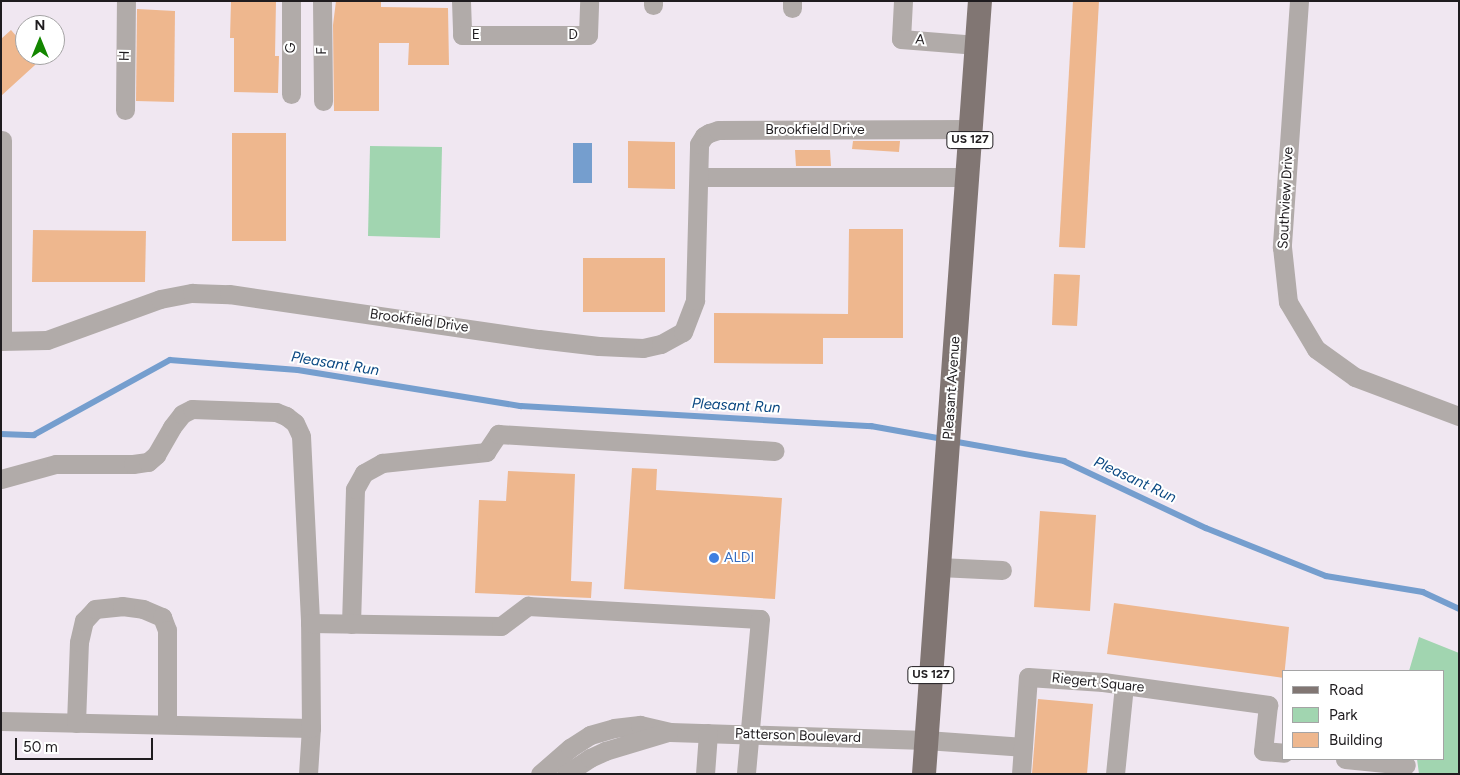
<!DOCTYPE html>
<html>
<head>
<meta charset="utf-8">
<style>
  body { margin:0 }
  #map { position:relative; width:1460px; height:775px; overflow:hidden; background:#f0e7f1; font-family:Figtree,sans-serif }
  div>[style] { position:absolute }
  .green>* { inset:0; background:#a1d5b0 }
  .water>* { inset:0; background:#759ece }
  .stream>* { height:5.5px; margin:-2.75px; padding:0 2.75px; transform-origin:2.75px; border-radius:2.75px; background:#759ece }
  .building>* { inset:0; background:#eeb78e }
  .minor>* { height:19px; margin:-9.5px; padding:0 9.5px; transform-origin:9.5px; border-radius:9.5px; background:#b1aba9 }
  .major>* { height:24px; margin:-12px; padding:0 12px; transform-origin:12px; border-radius:12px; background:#817673 }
  .dots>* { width:14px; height:14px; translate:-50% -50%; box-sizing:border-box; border:2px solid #fff; border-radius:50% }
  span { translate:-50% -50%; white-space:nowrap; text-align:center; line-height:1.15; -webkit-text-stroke:4px #fff; paint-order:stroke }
  .shield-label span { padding:1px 4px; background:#fff; border:1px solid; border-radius:4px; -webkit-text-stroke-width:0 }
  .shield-label { font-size:12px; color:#1f1c1f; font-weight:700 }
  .street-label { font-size:14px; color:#1f1c1f }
  .shop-label { font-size:14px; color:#366cbe }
  .left { translate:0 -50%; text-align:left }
  .water-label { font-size:15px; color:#0a4882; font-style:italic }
  .frame { position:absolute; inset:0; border:2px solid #1f1c1f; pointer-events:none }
  .legend { position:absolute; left:1282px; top:670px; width:162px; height:90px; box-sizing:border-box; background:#fff; border:1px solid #a5a4a5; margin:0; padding:6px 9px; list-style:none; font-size:15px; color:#1f1c1f }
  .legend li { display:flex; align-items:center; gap:10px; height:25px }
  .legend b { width:25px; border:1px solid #a5a4a5 }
  .north { position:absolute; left:15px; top:15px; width:50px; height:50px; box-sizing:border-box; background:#fff; border:1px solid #a5a4a5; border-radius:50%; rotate:0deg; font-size:14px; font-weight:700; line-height:20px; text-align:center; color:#1f1c1f }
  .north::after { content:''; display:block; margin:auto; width:18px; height:22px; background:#138600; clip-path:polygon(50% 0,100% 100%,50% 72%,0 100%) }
  .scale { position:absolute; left:15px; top:738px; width:138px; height:22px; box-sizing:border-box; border:2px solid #1f1c1f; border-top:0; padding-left:6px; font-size:15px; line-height:18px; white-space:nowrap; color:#1f1c1f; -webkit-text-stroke:4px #fff; paint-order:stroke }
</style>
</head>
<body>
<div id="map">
  <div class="green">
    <i style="clip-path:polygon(370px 146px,442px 147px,440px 238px,368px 236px)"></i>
    <i style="clip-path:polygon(1419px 637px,1459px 653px,1459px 774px,1419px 774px,1417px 759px,1444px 759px,1444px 671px,1409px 671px)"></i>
  </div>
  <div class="water">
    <i style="clip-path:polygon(573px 143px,592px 143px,592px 183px,573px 183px)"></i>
  </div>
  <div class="stream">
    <i style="left:1px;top:434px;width:33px;rotate:2deg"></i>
    <i style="left:34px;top:435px;width:155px;rotate:-28.9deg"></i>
    <i style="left:170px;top:360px;width:128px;rotate:4.5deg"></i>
    <i style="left:298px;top:370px;width:226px;rotate:9.2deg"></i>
    <i style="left:521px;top:406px;width:351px;rotate:3.3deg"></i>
    <i style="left:871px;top:426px;width:73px;rotate:10.2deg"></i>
    <i style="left:952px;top:441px;width:114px;rotate:10.1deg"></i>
    <i style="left:1064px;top:461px;width:157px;rotate:25.3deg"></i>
    <i style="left:1206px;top:528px;width:129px;rotate:21.8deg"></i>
    <i style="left:1326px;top:576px;width:98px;rotate:9.4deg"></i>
    <i style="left:1423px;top:592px;width:40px;rotate:25deg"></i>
  </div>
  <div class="building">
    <i style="clip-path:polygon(231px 1px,276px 1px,275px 56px,279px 56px,278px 93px,234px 92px,234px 38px,230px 38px)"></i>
    <i style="clip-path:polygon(336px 1px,381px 1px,381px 7px,448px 8px,449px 65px,408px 65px,409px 43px,379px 43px,379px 111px,334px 111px,333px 25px)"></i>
    <i style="clip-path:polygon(1073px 1px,1099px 1px,1085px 248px,1059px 247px)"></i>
    <i style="clip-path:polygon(137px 9px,175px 11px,174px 102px,136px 101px)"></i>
    <i style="clip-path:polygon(11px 30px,25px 46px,25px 55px,46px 55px,1px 96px,1px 39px)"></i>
    <i style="clip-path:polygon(232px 133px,286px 133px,286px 241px,232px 241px)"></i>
    <i style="clip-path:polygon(628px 141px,675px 142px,675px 189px,628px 188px)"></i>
    <i style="clip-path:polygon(853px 141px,900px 141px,899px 152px,852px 149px)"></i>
    <i style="clip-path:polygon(795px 150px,830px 150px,831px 166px,796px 166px)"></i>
    <i style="clip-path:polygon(849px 229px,903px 229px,903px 338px,823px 338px,823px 364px,714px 363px,714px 313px,848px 314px)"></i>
    <i style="clip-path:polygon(33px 230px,146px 231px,145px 282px,32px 282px)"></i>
    <i style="clip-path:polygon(583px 258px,665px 258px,665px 312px,583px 312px)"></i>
    <i style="clip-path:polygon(1054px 274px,1080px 275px,1077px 326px,1052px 325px)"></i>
    <i style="clip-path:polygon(632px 468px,657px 469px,656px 490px,782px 498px,775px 599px,624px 589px)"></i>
    <i style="clip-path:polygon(508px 471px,575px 474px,571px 581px,592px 582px,591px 598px,475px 593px,479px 500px,506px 501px)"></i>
    <i style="clip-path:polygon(1040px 511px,1096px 515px,1090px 611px,1034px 607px)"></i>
    <i style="clip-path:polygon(1114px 603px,1289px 627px,1284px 678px,1107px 654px)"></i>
    <i style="clip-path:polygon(1038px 699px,1093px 704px,1087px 774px,1032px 774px)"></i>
  </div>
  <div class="minor">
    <i style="left:291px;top:1px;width:93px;rotate:90deg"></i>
    <i style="left:322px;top:1px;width:100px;rotate:89.4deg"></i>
    <i style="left:461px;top:1px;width:34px;rotate:88deg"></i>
    <i style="left:462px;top:35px;width:126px"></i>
    <i style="left:588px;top:35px;width:34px;rotate:-88deg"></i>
    <i style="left:903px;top:1px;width:38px;rotate:93deg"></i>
    <i style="left:901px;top:39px;width:76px;rotate:4.5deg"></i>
    <i style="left:1299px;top:1px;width:247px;rotate:94deg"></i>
    <i style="left:1282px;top:247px;width:55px;rotate:83.8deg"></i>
    <i style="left:1288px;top:302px;width:55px;rotate:59.2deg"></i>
    <i style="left:1316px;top:349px;width:48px;rotate:35.7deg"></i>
    <i style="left:1355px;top:377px;width:111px;rotate:20.6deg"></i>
    <i style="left:653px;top:5px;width:4px;rotate:-90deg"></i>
    <i style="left:792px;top:8px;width:7px;rotate:-90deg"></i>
    <i style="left:125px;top:110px;width:109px;rotate:-89.5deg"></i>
    <i style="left:699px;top:177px;width:268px"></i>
    <i style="left:1px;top:341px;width:46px;rotate:-1.2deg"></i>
    <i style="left:47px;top:340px;width:120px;rotate:-19.9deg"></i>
    <i style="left:160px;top:299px;width:33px;rotate:-11deg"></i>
    <i style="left:192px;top:293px;width:37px;rotate:2deg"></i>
    <i style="left:229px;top:294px;width:313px;rotate:8.3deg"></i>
    <i style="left:539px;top:339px;width:60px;rotate:6.7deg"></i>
    <i style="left:599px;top:346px;width:44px;rotate:2.6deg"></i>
    <i style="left:643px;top:348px;width:18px;rotate:-13deg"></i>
    <i style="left:661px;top:344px;width:25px;rotate:-29deg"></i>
    <i style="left:683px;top:332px;width:34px;rotate:-69deg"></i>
    <i style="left:695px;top:300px;width:156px;rotate:-88.5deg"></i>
    <i style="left:699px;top:144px;width:9px;rotate:-58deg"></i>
    <i style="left:704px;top:136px;width:6px;rotate:-31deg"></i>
    <i style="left:709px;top:133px;width:9px;rotate:-18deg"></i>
    <i style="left:718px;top:130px;width:253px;rotate:-0.2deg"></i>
    <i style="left:2px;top:341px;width:201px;rotate:-90deg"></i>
    <i style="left:1px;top:479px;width:57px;rotate:-15.3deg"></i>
    <i style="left:56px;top:464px;width:77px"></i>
    <i style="left:133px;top:464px;width:15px;rotate:-8deg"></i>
    <i style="left:148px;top:462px;width:11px;rotate:-41deg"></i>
    <i style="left:156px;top:455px;width:32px;rotate:-60deg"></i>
    <i style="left:172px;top:427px;width:16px;rotate:-52deg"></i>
    <i style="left:182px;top:414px;width:11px;rotate:-27deg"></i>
    <i style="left:192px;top:409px;width:84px;rotate:2deg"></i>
    <i style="left:276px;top:412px;width:11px;rotate:22deg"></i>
    <i style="left:286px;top:416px;width:11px;rotate:38deg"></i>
    <i style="left:295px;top:423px;width:14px;rotate:65deg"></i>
    <i style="left:301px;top:436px;width:187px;rotate:87.2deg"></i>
    <i style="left:939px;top:567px;width:63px;rotate:2.7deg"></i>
    <i style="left:351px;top:624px;width:135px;rotate:-88.3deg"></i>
    <i style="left:355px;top:489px;width:18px;rotate:-61deg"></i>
    <i style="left:364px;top:473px;width:21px;rotate:-29deg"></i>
    <i style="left:382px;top:463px;width:105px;rotate:-6deg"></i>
    <i style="left:486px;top:452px;width:22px;rotate:-56deg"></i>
    <i style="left:498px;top:434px;width:277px;rotate:3.5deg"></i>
    <i style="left:1px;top:721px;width:310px;rotate:1.3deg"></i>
    <i style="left:76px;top:723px;width:81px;rotate:-87.9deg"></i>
    <i style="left:79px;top:642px;width:22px;rotate:-77deg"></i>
    <i style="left:84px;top:621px;width:16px;rotate:-47deg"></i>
    <i style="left:95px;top:609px;width:27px;rotate:-6deg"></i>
    <i style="left:122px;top:606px;width:21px;rotate:8deg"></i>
    <i style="left:143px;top:609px;width:21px;rotate:23deg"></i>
    <i style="left:162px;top:617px;width:14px;rotate:69deg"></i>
    <i style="left:167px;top:630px;width:94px;rotate:90deg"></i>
    <i style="left:1345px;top:759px;width:61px;rotate:5.6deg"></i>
    <i style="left:308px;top:774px;width:46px;rotate:-86.3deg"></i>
    <i style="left:311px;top:728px;width:105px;rotate:-90.5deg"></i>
    <i style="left:310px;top:623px;width:191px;rotate:0.9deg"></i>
    <i style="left:501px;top:626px;width:34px;rotate:-37deg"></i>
    <i style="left:528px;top:606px;width:232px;rotate:3.2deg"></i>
    <i style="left:760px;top:619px;width:156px;rotate:95.2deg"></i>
    <i style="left:540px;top:774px;width:40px;rotate:-41deg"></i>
    <i style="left:570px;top:748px;width:24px;rotate:-33deg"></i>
    <i style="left:590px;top:735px;width:25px;rotate:-16deg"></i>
    <i style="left:614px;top:728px;width:26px;rotate:-7deg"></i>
    <i style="left:640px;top:725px;width:31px;rotate:13deg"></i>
    <i style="left:670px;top:732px;width:256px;rotate:1.8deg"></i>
    <i style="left:926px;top:740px;width:97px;rotate:4.1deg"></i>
    <i style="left:566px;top:774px;width:29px;rotate:-34deg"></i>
    <i style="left:590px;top:758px;width:17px;rotate:-25deg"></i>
    <i style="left:605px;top:751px;width:66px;rotate:-16.8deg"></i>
    <i style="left:705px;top:774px;width:41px;rotate:-85.8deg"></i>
    <i style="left:1021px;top:774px;width:97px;rotate:-85.9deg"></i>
    <i style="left:1028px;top:677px;width:75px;rotate:3.8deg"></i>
    <i style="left:1103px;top:682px;width:167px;rotate:7.9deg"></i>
    <i style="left:1268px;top:705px;width:46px;rotate:96.2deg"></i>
    <i style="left:1263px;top:751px;width:21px;rotate:5deg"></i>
    <i style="left:1115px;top:774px;width:89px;rotate:-84.2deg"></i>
  </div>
  <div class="major">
    <i style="left:924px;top:774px;width:775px;rotate:-85.86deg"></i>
  </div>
  <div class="dots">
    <i style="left:714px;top:558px;background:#3f7fe0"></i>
  </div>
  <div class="shield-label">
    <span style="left:970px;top:140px">US 127</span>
    <span style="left:931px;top:675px">US 127</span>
  </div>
  <div class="street-label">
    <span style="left:476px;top:35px">E</span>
    <span style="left:573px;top:35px">D</span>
    <span style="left:920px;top:40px;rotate:5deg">A</span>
    <span style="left:291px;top:48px;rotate:-90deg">G</span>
    <span style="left:322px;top:51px;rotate:-91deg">F</span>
    <span style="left:125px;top:56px;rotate:-89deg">H</span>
    <span style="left:815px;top:130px">Brookfield Drive</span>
    <span style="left:1286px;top:198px;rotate:-87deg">Southview Drive</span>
    <span style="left:419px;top:321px;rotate:8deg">Brookfield Drive</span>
    <span style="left:952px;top:388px;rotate:-86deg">Pleasant Avenue</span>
    <span style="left:1098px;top:683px;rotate:6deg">Riegert Square</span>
    <span style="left:798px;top:736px;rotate:2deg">Patterson Boulevard</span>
  </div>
  <div class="shop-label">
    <span class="left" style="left:724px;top:558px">ALDI</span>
  </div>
  <div class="water-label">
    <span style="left:335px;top:364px;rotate:9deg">Pleasant Run</span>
    <span style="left:736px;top:406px;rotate:3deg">Pleasant Run</span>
    <span style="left:1135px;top:480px;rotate:25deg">Pleasant Run</span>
  </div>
  <div class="frame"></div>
  <ul class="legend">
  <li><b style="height:6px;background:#817673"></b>Road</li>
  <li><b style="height:14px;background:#a1d5b0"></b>Park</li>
  <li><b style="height:14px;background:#eeb78e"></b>Building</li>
  </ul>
  <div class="north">N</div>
  <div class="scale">50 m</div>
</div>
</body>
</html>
